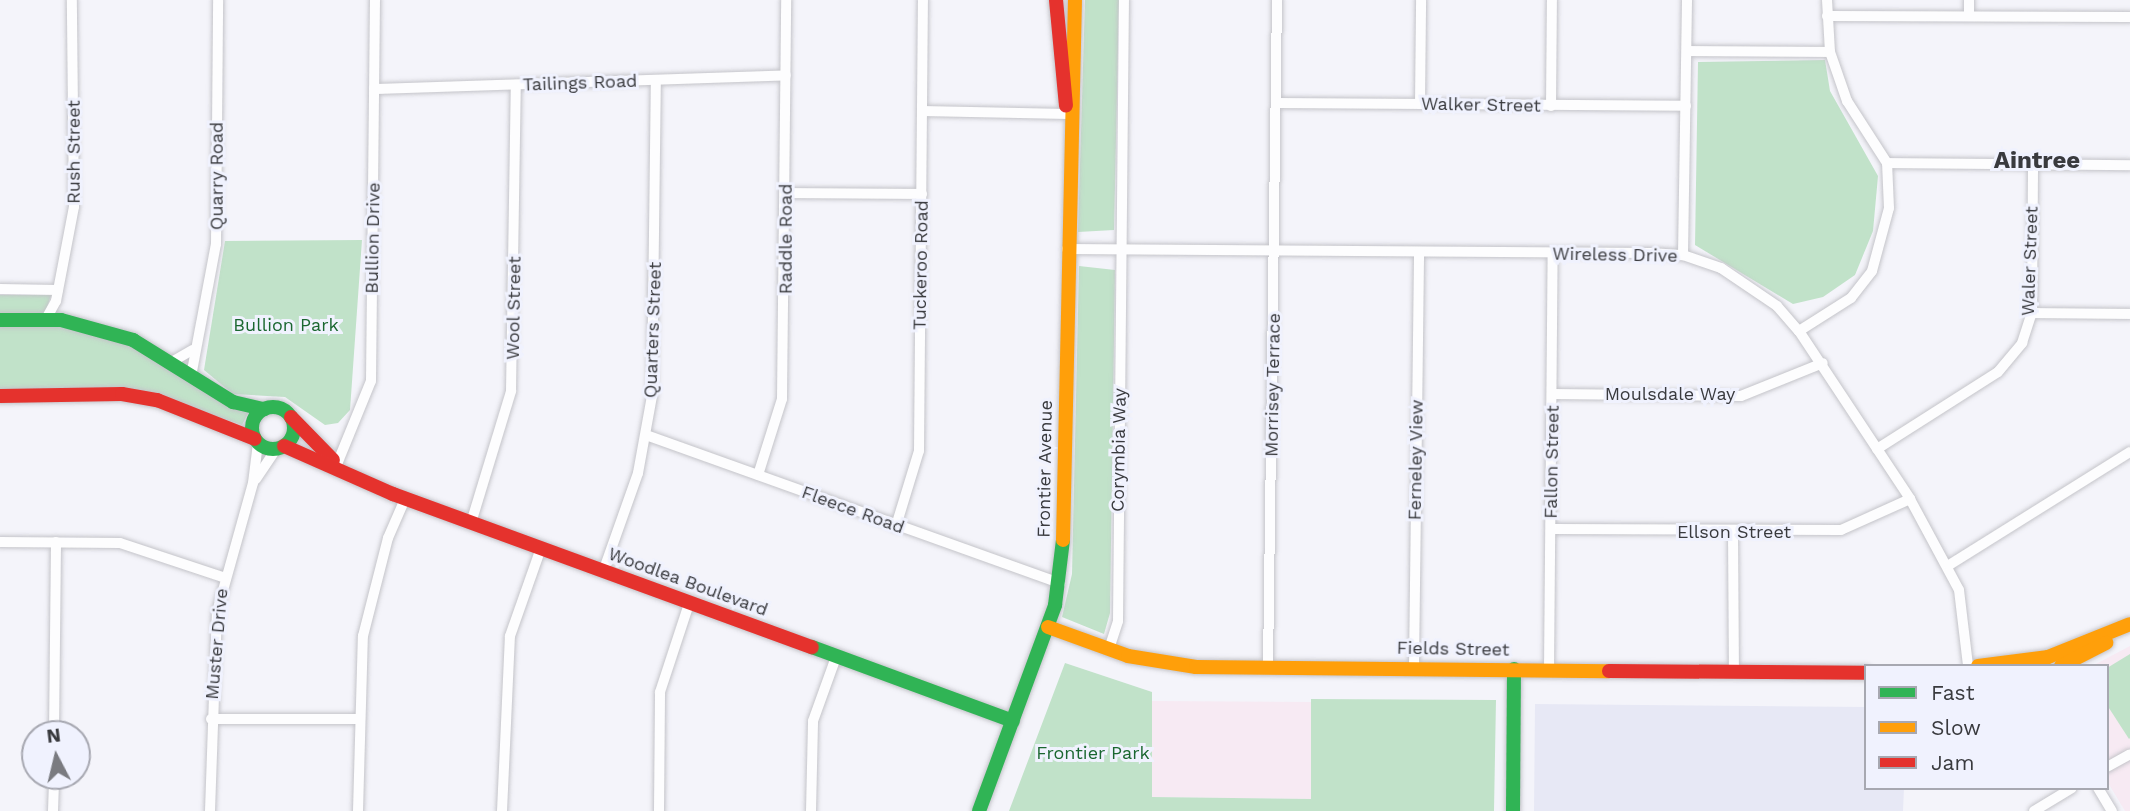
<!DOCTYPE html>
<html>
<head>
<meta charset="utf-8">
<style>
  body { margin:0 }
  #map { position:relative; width:2130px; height:811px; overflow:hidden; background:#f4f4fa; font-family:"Work Sans",sans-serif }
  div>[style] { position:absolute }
  .commercial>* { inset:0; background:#f7eaf3 }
  .built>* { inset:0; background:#e7e8f5 }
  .green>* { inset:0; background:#c1e2c9 }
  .roads { filter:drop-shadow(0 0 2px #c4c4c9) drop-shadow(0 0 2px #c4c4c9) }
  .street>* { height:10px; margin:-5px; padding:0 5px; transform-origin:5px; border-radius:5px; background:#fdfdfe }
  .fast>* { height:14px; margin:-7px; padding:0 7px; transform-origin:7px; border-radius:7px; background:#30b455 }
  .fast>.ring { margin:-7px; padding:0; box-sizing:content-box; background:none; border:14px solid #30b455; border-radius:50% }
  .slow>* { height:14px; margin:-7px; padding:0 7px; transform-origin:7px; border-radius:7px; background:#ff9f0a }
  .jam>* { height:14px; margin:-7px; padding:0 7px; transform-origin:7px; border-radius:7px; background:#e5322d }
  span { translate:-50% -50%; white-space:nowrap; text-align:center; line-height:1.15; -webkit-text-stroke:6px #f0f2fe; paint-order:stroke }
  .street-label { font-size:18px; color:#393a3e }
  .park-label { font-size:18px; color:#1a6730 }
  .district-label { font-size:24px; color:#393a3e; font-weight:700 }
  .legend { position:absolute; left:1864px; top:664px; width:245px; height:126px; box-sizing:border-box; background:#f0f2fe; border:2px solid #a7a8b1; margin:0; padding:9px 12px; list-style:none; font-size:21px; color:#393a3e }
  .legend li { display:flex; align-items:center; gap:14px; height:35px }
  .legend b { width:35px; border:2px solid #a7a8b1 }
  .north { position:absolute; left:21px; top:720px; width:70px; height:70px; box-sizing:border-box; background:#f0f2fe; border:2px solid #a7a8b1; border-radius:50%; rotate:353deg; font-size:19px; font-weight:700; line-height:28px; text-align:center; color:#393a3e }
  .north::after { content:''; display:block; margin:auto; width:24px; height:32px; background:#7a7b80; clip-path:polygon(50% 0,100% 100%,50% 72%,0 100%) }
</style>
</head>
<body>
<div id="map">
  <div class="commercial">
    <i style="clip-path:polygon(2130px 646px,2130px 811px,2125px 811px,2107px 781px,2107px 666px,2092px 666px)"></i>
    <i style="clip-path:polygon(1152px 701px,1311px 702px,1312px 799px,1151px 797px)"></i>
  </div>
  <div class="built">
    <i style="clip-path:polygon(1535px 704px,1866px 707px,1866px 788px,1904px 788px,1903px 811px,1534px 811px)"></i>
  </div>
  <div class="green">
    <i style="clip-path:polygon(1085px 0,1119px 0,1114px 230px,1078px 232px)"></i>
    <i style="clip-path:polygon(1825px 60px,1830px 91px,1878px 176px,1873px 231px,1855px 275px,1823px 297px,1793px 304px,1695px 245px,1698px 62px)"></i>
    <i style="clip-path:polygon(362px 240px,350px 410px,338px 423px,325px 425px,285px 397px,233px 394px,204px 370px,225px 241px)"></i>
    <i style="clip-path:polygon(1079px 266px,1115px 270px,1110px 613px,1104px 634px,1062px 617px,1072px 574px)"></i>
    <i style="clip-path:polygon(0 295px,51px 295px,45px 314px,0 314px)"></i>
    <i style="clip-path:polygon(55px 324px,131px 346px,182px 373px,229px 408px,248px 413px,242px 425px,157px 396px,0 389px,0 325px)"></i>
    <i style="clip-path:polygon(2130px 654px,2130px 738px,2129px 739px,2107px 705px,2107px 668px)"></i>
    <i style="clip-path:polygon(1065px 663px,1152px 692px,1152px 797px,1311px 799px,1311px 699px,1496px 700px,1494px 811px,1009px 811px)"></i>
  </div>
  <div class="roads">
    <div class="street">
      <i style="left:1827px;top:16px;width:303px;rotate:0.2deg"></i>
      <i style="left:1969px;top:16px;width:16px;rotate:-90deg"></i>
      <i style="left:1687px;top:51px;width:143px;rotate:0.4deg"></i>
      <i style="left:374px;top:89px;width:412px;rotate:-1.9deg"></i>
      <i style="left:1276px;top:103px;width:410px;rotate:0.4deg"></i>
      <i style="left:1420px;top:104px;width:104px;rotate:-89.4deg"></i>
      <i style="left:1551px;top:106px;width:106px;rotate:-89.5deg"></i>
      <i style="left:922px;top:111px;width:146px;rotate:1.2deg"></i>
      <i style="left:1887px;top:163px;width:243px;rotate:0.5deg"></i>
      <i style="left:786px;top:193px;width:136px;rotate:0.4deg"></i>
      <i style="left:1067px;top:249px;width:584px;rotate:0.39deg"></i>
      <i style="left:1651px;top:253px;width:32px;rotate:4deg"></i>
      <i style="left:1683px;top:255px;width:40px;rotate:18.9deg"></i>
      <i style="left:1721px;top:268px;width:68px;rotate:34.2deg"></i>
      <i style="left:1777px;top:306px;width:33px;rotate:49deg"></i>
      <i style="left:1799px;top:331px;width:201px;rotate:56.5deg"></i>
      <i style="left:1910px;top:499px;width:103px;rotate:61.7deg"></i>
      <i style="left:1959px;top:590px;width:77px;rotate:83.2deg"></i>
      <i style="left:1683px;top:255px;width:255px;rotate:-89.1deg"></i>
      <i style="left:0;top:289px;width:58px;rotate:1deg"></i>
      <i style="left:2032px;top:313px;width:98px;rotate:0.6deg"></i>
      <i style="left:46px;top:319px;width:21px;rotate:-61deg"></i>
      <i style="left:56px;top:301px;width:96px;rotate:-79.2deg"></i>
      <i style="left:74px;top:207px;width:207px;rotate:-90.6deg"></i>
      <i style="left:1799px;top:331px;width:62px;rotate:-32.4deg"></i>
      <i style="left:1851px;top:298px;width:34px;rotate:-52deg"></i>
      <i style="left:1872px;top:271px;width:65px;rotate:-74.9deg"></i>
      <i style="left:1889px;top:208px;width:45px;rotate:-92.5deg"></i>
      <i style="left:1887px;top:163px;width:74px;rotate:-122.8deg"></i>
      <i style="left:1847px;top:101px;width:52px;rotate:-109.1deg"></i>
      <i style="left:1830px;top:52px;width:52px;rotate:-93.3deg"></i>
      <i style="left:175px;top:360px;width:20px;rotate:-30deg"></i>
      <i style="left:192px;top:371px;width:129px;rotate:-79.3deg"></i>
      <i style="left:216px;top:244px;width:244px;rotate:-89.5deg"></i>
      <i style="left:1553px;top:394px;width:188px;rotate:0.6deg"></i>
      <i style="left:1741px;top:396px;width:88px;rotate:-21.9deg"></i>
      <i style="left:646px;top:435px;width:440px;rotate:19.7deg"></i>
      <i style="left:1877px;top:449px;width:143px;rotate:-32.5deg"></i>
      <i style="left:1998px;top:372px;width:38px;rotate:-50deg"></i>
      <i style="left:2022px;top:343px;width:32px;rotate:-72deg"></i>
      <i style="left:2032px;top:313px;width:148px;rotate:-89.6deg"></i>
      <i style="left:335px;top:469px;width:95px;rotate:-67.8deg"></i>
      <i style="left:371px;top:381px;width:381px;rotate:-89.4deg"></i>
      <i style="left:758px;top:475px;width:80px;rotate:-72.5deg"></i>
      <i style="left:782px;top:399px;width:399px;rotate:-89.4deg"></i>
      <i style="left:256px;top:479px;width:37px;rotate:-56deg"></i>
      <i style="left:471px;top:523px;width:138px;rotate:-73.1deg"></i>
      <i style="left:511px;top:391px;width:305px;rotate:-89.1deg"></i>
      <i style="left:896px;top:526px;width:78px;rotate:-73deg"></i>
      <i style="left:919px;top:451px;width:451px;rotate:-89.5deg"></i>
      <i style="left:1552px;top:529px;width:289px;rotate:0.2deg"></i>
      <i style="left:1841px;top:530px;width:76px;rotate:-24.2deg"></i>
      <i style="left:1733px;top:533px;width:139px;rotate:89.6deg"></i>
      <i style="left:0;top:542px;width:120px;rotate:0.5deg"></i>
      <i style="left:120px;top:543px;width:108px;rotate:18.3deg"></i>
      <i style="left:1949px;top:565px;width:213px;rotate:-32deg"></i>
      <i style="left:603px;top:572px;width:105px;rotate:-70.5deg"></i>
      <i style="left:638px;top:473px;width:78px;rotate:-79.7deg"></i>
      <i style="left:652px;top:396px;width:316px;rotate:-89.3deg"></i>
      <i style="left:1109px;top:649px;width:29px;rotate:-72deg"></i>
      <i style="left:1118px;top:621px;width:621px;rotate:-89.45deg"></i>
      <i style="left:1268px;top:667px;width:667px;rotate:-89.23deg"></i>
      <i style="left:1414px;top:667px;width:415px;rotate:-89.3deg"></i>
      <i style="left:1549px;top:670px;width:417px;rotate:-89.5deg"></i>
      <i style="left:211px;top:719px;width:145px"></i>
      <i style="left:54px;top:734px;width:192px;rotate:-89.4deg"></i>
      <i style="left:2107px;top:767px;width:26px;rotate:-29deg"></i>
      <i style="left:2098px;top:788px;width:27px;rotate:59deg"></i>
      <i style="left:53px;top:811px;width:35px;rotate:-88deg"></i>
      <i style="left:210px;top:811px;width:199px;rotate:-88deg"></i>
      <i style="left:217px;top:612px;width:134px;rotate:-74.4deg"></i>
      <i style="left:253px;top:483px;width:40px;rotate:-82.9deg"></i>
      <i style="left:358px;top:811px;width:175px;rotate:-88.4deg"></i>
      <i style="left:363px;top:636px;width:101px;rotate:-75.7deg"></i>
      <i style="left:388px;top:538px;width:43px;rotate:-66.4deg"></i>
      <i style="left:502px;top:811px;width:175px;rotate:-87.4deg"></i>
      <i style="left:510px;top:636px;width:93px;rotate:-70.6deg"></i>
      <i style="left:659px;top:811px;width:119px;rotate:-89.5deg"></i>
      <i style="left:660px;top:692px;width:93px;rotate:-71.8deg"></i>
      <i style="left:811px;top:811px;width:90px;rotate:-88.7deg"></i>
      <i style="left:813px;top:721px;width:68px;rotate:-70.2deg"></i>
      <i style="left:2034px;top:811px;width:44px;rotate:-31.2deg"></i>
    </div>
    <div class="fast">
      <i style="left:0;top:320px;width:61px"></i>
      <i style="left:61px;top:320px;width:75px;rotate:15.5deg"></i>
      <i style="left:133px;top:340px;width:118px;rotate:31.8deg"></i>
      <i style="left:233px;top:402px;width:32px;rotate:13deg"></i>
      <i class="ring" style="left:252px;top:407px;width:28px;height:28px"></i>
      <i style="left:812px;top:647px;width:214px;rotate:20.2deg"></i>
      <i style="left:979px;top:811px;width:220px;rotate:-69.7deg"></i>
      <i style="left:1055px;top:605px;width:65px;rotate:-83deg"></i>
      <i style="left:1513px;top:811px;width:142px;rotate:-89.6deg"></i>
    </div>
    <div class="slow">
      <i style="left:1063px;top:540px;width:540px;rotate:-88.73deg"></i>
      <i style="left:1048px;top:627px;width:85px;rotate:19.9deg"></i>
      <i style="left:1128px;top:656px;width:69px;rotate:9.2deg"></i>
      <i style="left:1196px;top:667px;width:413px;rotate:0.6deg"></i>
      <i style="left:1978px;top:666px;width:71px;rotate:-7.3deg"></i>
      <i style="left:2048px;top:657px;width:88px;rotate:-21.9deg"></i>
      <i style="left:2061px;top:666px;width:51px;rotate:-27.1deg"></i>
    </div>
    <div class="jam">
      <i style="left:1056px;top:0;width:106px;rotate:84.6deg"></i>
      <i style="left:0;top:396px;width:122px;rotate:-0.9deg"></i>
      <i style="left:122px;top:394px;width:36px;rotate:10deg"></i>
      <i style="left:157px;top:400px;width:105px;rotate:21.7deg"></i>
      <i style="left:291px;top:417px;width:60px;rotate:45.7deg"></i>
      <i style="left:284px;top:446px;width:119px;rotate:23.8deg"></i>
      <i style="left:393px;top:494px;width:446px;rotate:20.1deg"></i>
      <i style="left:1609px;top:671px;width:257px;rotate:0.4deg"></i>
    </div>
  </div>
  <div class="street-label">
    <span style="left:580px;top:83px;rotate:-2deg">Tailings Road</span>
    <span style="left:1481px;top:105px;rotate:1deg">Walker Street</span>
    <span style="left:74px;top:152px;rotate:-90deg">Rush Street</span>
    <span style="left:217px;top:176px;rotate:-90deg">Quarry Road</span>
    <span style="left:373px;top:238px;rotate:-89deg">Bullion Drive</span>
    <span style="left:786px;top:239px;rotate:-90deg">Raddle Road</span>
    <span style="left:1615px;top:255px;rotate:1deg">Wireless Drive</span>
    <span style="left:2030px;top:261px;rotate:-88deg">Waler Street</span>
    <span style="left:921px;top:265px;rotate:-89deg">Tuckeroo Road</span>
    <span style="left:514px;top:308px;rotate:-89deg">Wool Street</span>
    <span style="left:653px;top:330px;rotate:-88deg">Quarters Street</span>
    <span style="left:1273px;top:385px;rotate:-89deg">Morrisey Terrace</span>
    <span style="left:1670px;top:394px">Moulsdale Way</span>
    <span style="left:1119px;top:450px;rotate:-89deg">Corymbia Way</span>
    <span style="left:1416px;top:460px;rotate:-89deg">Ferneley View</span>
    <span style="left:1552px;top:462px;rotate:-89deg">Fallon Street</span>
    <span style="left:1045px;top:469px;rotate:-89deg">Frontier Avenue</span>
    <span style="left:853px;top:510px;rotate:20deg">Fleece Road</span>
    <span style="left:1734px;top:532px">Ellson Street</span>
    <span style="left:688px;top:582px;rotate:20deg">Woodlea Boulevard</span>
    <span style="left:217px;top:644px;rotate:-85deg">Muster Drive</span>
    <span style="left:1453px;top:649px;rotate:1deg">Fields Street</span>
  </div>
  <div class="park-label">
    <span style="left:286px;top:325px">Bullion Park</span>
    <span style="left:1093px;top:753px">Frontier Park</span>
  </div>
  <div class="district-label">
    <span style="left:2037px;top:161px">Aintree</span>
  </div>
  <ul class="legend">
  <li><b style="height:9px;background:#30b455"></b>Fast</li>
  <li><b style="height:9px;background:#ff9f0a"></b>Slow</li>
  <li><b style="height:9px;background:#e5322d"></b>Jam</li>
  </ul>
  <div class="north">N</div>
</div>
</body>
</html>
